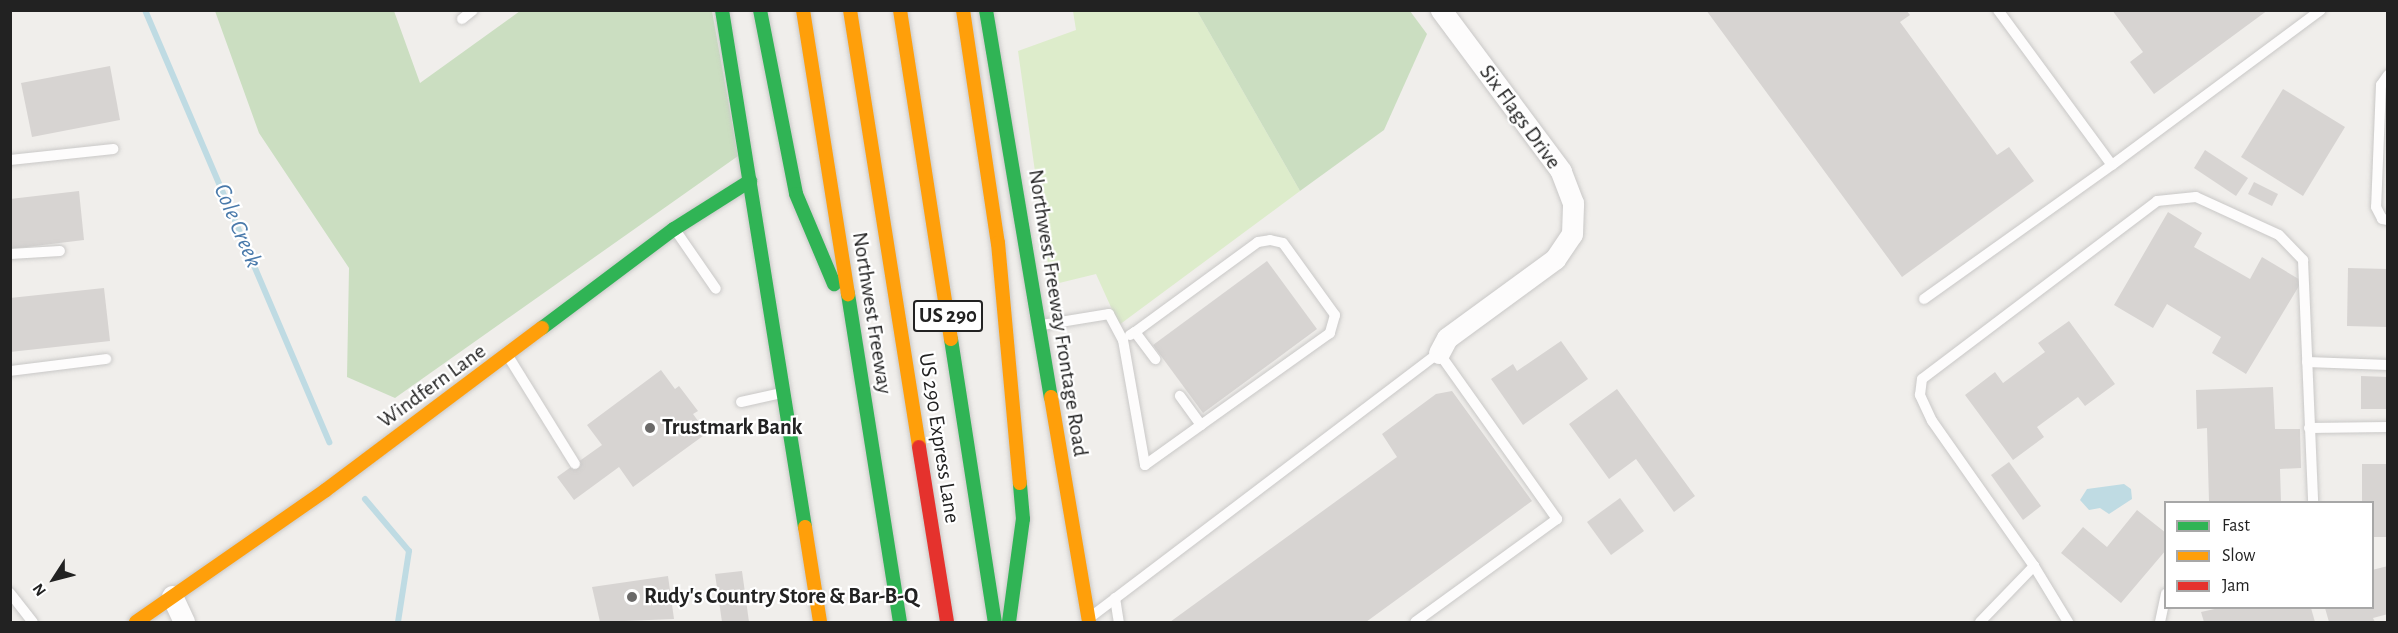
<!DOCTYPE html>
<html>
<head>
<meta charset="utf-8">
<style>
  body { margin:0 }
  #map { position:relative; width:2398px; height:633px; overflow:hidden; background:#f0eeeb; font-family:"Alegreya Sans",sans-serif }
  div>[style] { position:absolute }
  .grass>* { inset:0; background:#ddeccb }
  .forest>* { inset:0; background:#cbdec1 }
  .water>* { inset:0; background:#bfdbe3 }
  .stream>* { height:6px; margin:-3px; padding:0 3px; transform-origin:3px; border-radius:3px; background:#bfdbe3 }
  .building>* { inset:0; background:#d7d4d2 }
  .roads { filter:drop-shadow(0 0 2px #c9c8c7) drop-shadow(0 0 2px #c9c8c7) }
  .lane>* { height:10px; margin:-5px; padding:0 5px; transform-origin:5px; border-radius:5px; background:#fdfcfc }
  .street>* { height:21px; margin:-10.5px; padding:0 10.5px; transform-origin:10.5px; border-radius:10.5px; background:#fdfcfc }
  .fast>* { height:14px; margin:-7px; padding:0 7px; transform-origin:7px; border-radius:7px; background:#30b455 }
  .slow>* { height:14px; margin:-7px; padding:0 7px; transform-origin:7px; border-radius:7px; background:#ff9f0a }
  .jam>* { height:14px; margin:-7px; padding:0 7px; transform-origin:7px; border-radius:7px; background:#e5322d }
  .dots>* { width:16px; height:16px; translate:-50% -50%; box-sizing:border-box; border:3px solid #fff; border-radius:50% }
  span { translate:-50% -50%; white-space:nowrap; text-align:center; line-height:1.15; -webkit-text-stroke:4.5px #fff; paint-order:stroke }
  .shield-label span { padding:2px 4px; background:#fff; border:2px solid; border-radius:4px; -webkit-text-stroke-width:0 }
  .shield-label { font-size:21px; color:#222; font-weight:700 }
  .street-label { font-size:22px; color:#222 }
  .poi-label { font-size:22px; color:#222; font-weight:700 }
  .left { translate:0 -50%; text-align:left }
  .water-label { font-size:24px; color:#4a7aab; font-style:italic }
  .frame { position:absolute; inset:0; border:12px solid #222; pointer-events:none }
  .legend { position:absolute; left:2164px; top:501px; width:210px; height:108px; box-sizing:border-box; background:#fff; border:2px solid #a7a7a7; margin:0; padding:8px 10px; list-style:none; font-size:18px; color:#222 }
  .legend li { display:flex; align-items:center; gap:12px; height:30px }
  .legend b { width:30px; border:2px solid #a7a7a7 }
  .north { position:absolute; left:24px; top:549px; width:60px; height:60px; -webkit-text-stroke:4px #fff; paint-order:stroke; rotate:234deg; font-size:16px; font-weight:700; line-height:24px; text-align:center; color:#222 }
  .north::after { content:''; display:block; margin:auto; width:21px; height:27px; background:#222; clip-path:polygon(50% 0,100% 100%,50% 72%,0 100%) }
</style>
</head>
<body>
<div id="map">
  <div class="grass">
    <i style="clip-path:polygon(1073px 11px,1197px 11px,1300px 191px,1119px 325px,1096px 274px,1051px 285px,1018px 51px,1076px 30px)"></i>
  </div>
  <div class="forest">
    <i style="clip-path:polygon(215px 11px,394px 11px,420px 83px,520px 11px,712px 11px,738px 156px,395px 398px,347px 377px,349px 268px,259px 133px)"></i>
    <i style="clip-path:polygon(1197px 11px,1410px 11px,1427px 34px,1384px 130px,1300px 191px)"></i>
  </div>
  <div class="water">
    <i style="clip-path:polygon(2124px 484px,2131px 489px,2132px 499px,2109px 514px,2100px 508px,2089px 510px,2080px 500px,2087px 489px)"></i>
  </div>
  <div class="stream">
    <i style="left:145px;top:10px;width:470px;rotate:66.9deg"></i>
    <i style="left:365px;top:499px;width:68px;rotate:49.8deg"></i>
    <i style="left:409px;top:551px;width:72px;rotate:98.8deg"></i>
  </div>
  <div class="building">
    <i style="clip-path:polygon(1706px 10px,1906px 10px,1910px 15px,1900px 22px,1997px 155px,2009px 147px,2034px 181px,1902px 277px)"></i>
    <i style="clip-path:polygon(2112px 10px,2268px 10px,2154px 94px,2130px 62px,2143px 52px)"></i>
    <i style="clip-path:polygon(110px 66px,120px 120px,32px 137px,21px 83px)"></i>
    <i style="clip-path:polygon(2283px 89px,2345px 127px,2303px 196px,2241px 157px)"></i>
    <i style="clip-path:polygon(2205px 150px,2248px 178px,2236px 196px,2194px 168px)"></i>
    <i style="clip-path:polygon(2254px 182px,2278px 194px,2272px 206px,2248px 194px)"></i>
    <i style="clip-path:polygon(79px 191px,84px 240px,10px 249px,10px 199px)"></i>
    <i style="clip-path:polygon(2168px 212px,2202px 233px,2194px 247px,2250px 279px,2262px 257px,2302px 281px,2246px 374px,2212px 353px,2221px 337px,2167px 304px,2153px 328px,2114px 305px)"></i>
    <i style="clip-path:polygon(1267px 261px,1317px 329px,1203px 413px,1153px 345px)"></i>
    <i style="clip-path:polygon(2348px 268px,2388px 269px,2388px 327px,2347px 326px)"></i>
    <i style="clip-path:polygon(104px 288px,110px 341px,10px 352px,10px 298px)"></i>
    <i style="clip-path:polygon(2069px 321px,2115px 384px,2085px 406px,2078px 397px,2037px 427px,2044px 437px,2013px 460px,1965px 395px,1995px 372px,2003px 383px,2045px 352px,2038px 343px)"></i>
    <i style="clip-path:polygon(1561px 341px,1588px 379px,1523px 425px,1491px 379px,1513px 364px,1517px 371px)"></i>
    <i style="clip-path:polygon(661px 370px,675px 389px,679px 386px,698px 411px,693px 414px,707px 433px,633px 487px,619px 467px,574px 500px,557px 477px,602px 445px,587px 425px)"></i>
    <i style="clip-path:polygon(2361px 376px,2388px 377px,2388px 409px,2361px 409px)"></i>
    <i style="clip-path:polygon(2273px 387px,2275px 429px,2300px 429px,2301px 468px,2280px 469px,2281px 502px,2209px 502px,2207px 428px,2197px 429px,2196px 390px)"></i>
    <i style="clip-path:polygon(1617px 389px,1695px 496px,1674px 512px,1636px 459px,1609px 479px,1569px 424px)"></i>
    <i style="clip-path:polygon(1452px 391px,1532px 501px,1366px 622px,1170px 622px,1397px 457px,1382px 434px,1436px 394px)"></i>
    <i style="clip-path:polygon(2009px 462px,2041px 506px,2023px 520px,1991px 475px)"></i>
    <i style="clip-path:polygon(2362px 464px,2388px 464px,2388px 537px,2372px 537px,2372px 502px,2362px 502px)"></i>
    <i style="clip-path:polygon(1620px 498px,1644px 531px,1611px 555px,1587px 522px)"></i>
    <i style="clip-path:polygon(2137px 510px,2166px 533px,2166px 550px,2121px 603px,2061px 553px,2083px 527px,2107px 547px)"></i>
    <i style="clip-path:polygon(2388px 566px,2388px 614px,2373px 618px,2375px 622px,2329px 622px,2325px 608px,2372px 608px,2372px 570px)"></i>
    <i style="clip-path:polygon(742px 571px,749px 622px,722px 622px,715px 574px)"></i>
    <i style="clip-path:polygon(668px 576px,674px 619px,600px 622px,592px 587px)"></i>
    <i style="clip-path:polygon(2219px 608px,2311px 608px,2315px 622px,2204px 622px,2201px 612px)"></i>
  </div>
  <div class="roads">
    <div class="lane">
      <i style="left:1998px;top:10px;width:192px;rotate:53.7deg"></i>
      <i style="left:2112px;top:165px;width:260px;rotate:-36.6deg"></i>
      <i style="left:462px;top:19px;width:14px;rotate:-39deg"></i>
      <i style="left:2388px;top:75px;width:12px;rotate:125deg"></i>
      <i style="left:2381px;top:85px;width:122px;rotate:92.3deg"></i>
      <i style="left:2376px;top:207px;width:13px;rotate:63deg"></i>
      <i style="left:2382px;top:219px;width:6px;rotate:9deg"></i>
      <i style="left:10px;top:160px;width:104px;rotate:-6.1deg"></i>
      <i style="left:676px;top:231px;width:70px;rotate:55.4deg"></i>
      <i style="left:10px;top:254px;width:50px;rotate:-3.4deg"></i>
      <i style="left:1924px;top:299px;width:231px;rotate:-35.5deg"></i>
      <i style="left:1042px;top:325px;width:68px;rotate:-9.3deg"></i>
      <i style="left:1109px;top:314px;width:30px;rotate:62deg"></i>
      <i style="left:1123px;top:340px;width:127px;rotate:80deg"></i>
      <i style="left:1145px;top:465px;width:69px;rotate:-35.5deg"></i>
      <i style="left:1201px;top:425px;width:36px;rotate:-126deg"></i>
      <i style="left:1135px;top:332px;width:152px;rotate:-36.2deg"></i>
      <i style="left:1258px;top:242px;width:12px;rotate:-9deg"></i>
      <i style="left:1270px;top:240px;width:13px;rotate:13deg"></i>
      <i style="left:1283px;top:243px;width:89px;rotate:54.2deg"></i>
      <i style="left:1335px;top:315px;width:19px;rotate:106deg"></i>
      <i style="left:1330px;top:333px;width:158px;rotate:144.5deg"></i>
      <i style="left:1130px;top:335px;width:6px;rotate:-31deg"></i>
      <i style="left:1135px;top:332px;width:34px;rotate:53deg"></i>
      <i style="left:508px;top:356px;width:127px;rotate:58.2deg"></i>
      <i style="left:2307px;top:362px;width:81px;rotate:2.1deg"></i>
      <i style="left:10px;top:371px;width:97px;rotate:-7.1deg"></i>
      <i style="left:741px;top:402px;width:42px;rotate:-12.4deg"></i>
      <i style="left:2309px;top:428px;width:79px;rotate:-0.7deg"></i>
      <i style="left:2034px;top:566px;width:66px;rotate:58.7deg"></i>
      <i style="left:10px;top:593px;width:37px;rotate:52deg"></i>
      <i style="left:1115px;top:598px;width:24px;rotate:81deg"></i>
      <i style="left:1092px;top:616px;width:435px;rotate:-37.2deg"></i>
      <i style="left:1439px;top:353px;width:204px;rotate:54.6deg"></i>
      <i style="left:1557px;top:519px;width:175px;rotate:144deg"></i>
      <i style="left:1980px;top:622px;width:78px;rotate:-46deg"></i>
      <i style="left:2034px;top:566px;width:177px;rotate:-125.1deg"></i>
      <i style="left:1932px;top:421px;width:29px;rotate:-115deg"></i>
      <i style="left:1920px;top:395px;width:16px;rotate:-83deg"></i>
      <i style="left:1922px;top:379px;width:295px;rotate:-37.1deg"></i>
      <i style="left:2157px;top:201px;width:39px;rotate:-6deg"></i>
      <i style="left:2196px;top:197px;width:91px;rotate:24.6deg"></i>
      <i style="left:2279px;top:235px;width:35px;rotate:46deg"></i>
      <i style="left:2303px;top:260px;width:242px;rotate:87.6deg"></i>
      <i style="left:2160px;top:622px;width:29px;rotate:-78deg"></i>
    </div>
    <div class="street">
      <i style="left:1439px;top:353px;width:17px;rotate:-62deg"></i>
      <i style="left:1447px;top:338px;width:134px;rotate:-36.2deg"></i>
      <i style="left:1555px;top:259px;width:30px;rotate:-56deg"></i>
      <i style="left:1572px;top:234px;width:31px;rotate:-88deg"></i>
      <i style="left:1573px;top:203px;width:34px;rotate:-111deg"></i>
      <i style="left:1561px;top:171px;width:201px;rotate:-126.7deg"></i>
      <i style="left:172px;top:596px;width:29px;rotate:65deg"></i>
    </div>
    <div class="fast">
      <i style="left:722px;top:10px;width:524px;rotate:80.88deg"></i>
      <i style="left:760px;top:10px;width:187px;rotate:78.9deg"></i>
      <i style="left:796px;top:194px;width:98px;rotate:67.1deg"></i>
      <i style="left:986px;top:10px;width:392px;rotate:80.5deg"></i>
      <i style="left:848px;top:294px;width:332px;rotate:81deg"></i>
      <i style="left:542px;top:328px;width:165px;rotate:-36.9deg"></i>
      <i style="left:674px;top:229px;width:90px;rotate:-32.3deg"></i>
      <i style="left:951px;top:339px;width:286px;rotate:81.2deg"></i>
      <i style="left:1009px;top:622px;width:104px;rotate:-82.3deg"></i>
      <i style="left:1023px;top:519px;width:36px;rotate:-95deg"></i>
    </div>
    <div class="slow">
      <i style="left:803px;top:10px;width:288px;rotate:81deg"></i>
      <i style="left:850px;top:10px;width:442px;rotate:81deg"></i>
      <i style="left:900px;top:10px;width:333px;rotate:81.2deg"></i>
      <i style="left:963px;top:10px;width:236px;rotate:81.5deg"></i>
      <i style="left:998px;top:243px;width:241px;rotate:84.8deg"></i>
      <i style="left:1051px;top:397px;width:228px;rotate:80.4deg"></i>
      <i style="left:805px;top:527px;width:96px;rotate:81deg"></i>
      <i style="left:136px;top:622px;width:231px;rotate:-34.8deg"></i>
      <i style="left:326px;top:490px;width:270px;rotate:-36.9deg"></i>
    </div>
    <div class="jam">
      <i style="left:919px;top:447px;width:177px;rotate:80.9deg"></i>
    </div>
  </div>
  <div class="dots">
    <i style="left:650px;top:428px;background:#6a6968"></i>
    <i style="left:632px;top:597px;background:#6a6968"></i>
  </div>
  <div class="shield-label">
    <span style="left:948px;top:316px">US 290</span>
  </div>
  <div class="street-label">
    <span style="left:1520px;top:117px;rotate:54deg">Six Flags Drive</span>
    <span style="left:872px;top:313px;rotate:81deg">Northwest Freeway</span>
    <span style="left:1058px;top:313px;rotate:81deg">Northwest Freeway Frontage Road</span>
    <span style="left:432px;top:386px;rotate:-36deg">Windfern Lane</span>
    <span style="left:939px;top:438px;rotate:81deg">US 290 Express Lane</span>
  </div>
  <div class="poi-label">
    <span class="left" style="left:662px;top:428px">Trustmark Bank</span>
    <span class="left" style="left:644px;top:597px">Rudy's Country Store &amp; Bar-B-Q</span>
  </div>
  <div class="water-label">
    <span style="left:237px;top:226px;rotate:67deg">Cole Creek</span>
  </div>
  <div class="frame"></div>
  <ul class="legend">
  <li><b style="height:8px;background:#30b455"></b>Fast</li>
  <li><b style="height:8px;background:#ff9f0a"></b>Slow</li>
  <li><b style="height:8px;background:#e5322d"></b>Jam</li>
  </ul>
  <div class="north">N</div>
</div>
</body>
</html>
